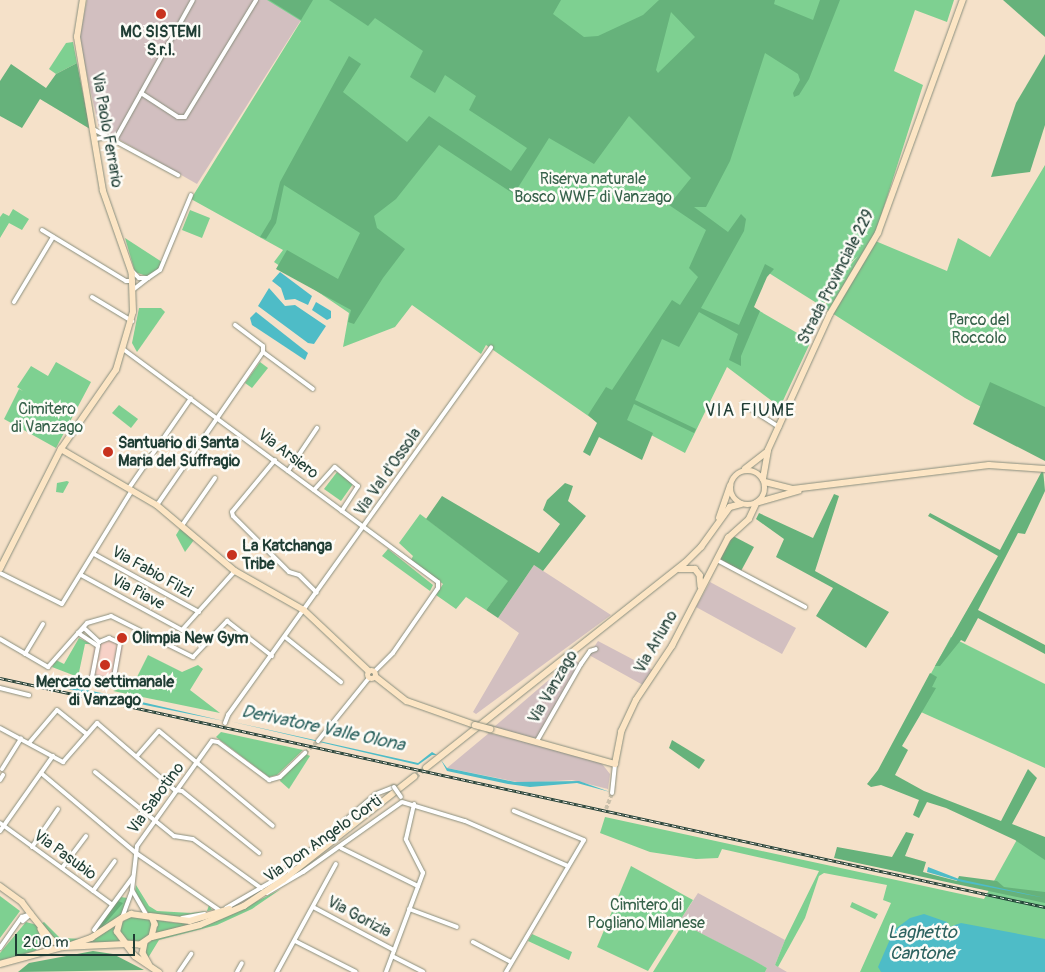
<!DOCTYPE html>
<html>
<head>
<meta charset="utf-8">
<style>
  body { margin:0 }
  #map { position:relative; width:1045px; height:972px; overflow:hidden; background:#f5e1c9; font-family:Pangolin,sans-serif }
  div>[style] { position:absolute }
  .built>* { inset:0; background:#f7d1c7 }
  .industrial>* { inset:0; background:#d2bfc0 }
  .green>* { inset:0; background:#7ed091 }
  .forest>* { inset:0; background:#66b27b }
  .water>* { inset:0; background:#4ebcc7 }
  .street-tunnel>* { height:4px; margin-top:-2px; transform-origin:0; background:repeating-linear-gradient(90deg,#cac0ab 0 4px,transparent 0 6px) }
  .secondary-tunnel>* { height:5.5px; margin-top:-2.75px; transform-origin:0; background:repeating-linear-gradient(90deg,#cac0ab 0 5.5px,transparent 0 8.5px) }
  .roads { filter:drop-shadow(0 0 1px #8a8f7e) drop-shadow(0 0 1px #8a8f7e) }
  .street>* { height:4px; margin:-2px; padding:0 2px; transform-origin:2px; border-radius:2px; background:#fff }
  .secondary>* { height:5.5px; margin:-2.75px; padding:0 2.75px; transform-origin:2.75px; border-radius:2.75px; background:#fce5c4 }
  .secondary>.ring { margin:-2.75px; padding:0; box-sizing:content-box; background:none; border:5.5px solid #fce5c4; border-radius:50% }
  .rail>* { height:3px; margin-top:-1.5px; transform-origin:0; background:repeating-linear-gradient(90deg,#fdfcf7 0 4px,#1f3d34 0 8px); box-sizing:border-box; border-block:1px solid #1f3d34 }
  .bridges { filter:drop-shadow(0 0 1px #8a8f7e) drop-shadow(0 0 1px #8a8f7e) }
  .street-bridge>* { height:4px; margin:-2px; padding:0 2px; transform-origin:2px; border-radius:2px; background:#fff }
  .secondary-bridge>* { height:5.5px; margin:-2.75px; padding:0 2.75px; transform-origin:2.75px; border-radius:2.75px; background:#fce5c4 }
  .dots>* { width:14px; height:14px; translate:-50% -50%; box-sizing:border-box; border:2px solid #fdfcf7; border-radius:50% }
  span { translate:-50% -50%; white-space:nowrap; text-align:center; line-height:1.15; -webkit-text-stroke:5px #fdfcf7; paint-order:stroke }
  .poi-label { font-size:16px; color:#1f3d34; font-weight:700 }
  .left { translate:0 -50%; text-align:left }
  .street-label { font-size:16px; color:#1f3d34 }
  .park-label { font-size:16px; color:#37624b }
  .neighbourhood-label { font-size:18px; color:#1f3d34; letter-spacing:1px }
  .water-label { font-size:18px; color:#2d6360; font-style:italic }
  .scale { position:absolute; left:15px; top:934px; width:120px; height:22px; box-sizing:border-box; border:2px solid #1f3d34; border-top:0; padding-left:6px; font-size:15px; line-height:18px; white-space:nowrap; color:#1f3d34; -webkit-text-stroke:4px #fdfcf7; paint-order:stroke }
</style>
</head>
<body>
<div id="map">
  <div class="built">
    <i style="clip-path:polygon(112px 636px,123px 647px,115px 686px,88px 682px,94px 646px,99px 640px)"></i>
  </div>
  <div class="industrial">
    <i style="clip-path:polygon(87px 0,269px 0,301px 20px,197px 184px,99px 128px,79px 40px)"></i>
    <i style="clip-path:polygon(534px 565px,611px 615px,476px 714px,473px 712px,519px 633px,498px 618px)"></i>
    <i style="clip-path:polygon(710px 582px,796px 628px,782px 654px,696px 607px)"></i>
    <i style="clip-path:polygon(598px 641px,653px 670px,643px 685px,589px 655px)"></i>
    <i style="clip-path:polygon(573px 659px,579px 663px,536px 739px,494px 727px)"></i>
    <i style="clip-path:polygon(489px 733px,599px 760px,610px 774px,608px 789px,572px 780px,522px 783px,447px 768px)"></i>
    <i style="clip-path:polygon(698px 893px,785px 940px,775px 965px,787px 972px,765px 972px,767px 968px,679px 922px)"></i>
  </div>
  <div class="green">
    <i style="clip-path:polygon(267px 0,954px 0,947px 22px,915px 10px,894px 71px,923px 85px,875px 235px,866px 247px,873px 240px,947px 271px,958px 238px,990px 257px,1045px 165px,1045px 442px,965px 398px,824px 308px,843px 273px,858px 256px,833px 279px,823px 307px,764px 270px,751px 306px,811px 341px,780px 407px,727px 367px,685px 453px,604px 410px,597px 422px,486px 345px,481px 354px,412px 305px,395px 327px,343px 347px,349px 313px,274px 262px,283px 250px,191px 199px,301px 21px)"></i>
    <i style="clip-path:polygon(73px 42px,77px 63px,56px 74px,49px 69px,66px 43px)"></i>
    <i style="clip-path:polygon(13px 209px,29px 219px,22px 230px,9px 223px,0 238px,0 217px,3px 213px,9px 216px)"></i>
    <i style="clip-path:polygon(190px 210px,210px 218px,202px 238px,182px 230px)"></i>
    <i style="clip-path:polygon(125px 238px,162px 262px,158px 270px,149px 277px,135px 272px)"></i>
    <i style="clip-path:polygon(139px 308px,161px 308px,165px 312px,137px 352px,132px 343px)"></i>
    <i style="clip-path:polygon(56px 362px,91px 382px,56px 448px,4px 419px,19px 389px,23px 391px,17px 387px,31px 366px,48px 376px)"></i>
    <i style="clip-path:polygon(260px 362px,268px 368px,252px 388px,245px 383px)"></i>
    <i style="clip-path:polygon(119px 405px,138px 419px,131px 428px,112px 413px)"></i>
    <i style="clip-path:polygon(337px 472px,353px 484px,341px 501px,324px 489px)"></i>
    <i style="clip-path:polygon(67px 481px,69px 482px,63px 493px,56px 492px,57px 483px)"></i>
    <i style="clip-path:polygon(420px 514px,509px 581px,486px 610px,466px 597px,456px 609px,436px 595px,443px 584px,411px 560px,413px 556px,399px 543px)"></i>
    <i style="clip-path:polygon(181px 527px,194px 540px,185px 552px,176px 535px)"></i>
    <i style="clip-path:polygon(388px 549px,433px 585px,430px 591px,382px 556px)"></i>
    <i style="clip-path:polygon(951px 637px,1045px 684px,1045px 768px,912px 708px)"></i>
    <i style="clip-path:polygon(79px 638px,91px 644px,85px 644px,78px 677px,52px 667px,56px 660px,64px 664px)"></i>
    <i style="clip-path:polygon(148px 655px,182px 672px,198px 665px,203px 669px,190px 690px,220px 713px,113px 691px,129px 686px,136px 679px)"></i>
    <i style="clip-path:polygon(221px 732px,303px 750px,277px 775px,269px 777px,216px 737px)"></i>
    <i style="clip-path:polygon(306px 754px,310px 756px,289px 789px,280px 781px,281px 778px)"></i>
    <i style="clip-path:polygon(605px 817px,984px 899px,1019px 836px,1045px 849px,1045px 972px,860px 972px,891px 903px,883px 900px,887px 885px,824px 873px,819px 876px,805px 918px,778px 967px,775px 965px,785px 940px,819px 871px,722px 849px,718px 858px,696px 859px,650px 852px,600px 833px)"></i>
    <i style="clip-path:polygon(631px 866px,693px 900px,648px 971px,597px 947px)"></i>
    <i style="clip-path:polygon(136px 885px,149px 906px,157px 911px,191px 913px,207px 911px,209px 905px,212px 910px,179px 917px,149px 914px,135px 892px)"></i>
    <i style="clip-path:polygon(281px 889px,252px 909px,217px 925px,159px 940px,148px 958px,145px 954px,147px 944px,154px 939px,222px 919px)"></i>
    <i style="clip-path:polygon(0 896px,20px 911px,0 938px)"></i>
    <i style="clip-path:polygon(121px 897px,127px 898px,128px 903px,120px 917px,100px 932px,91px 936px,84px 939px,66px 944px,59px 944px,41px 924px,44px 922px,60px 938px,84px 939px,92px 934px)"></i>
    <i style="clip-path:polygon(852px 902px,878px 914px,875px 919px,850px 907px)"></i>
    <i style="clip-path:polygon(132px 916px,150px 918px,153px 925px,150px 934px,141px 942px,128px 942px,119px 933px,121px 923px)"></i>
    <i style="clip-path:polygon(157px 920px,176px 923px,195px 923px,156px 934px)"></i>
    <i style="clip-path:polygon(26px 922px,37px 925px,42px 936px,40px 946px,35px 951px,0 961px,0 953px)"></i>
    <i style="clip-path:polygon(683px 924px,751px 959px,767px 968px,765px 972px,653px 972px)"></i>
    <i style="clip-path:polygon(115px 926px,114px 932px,120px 942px,86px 944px)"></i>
    <i style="clip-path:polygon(532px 934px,572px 952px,569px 960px,528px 941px)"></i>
  </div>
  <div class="forest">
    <i style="clip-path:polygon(269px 0,313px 0,301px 20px)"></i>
    <i style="clip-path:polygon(evenodd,329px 0,561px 0,553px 14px,584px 37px,598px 36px,643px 15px,659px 0,775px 0,774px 4px,813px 20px,820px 0,840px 0,809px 79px,799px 95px,794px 97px,793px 93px,800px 80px,798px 74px,765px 53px,730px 161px,706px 207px,694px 207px,728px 232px,741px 214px,746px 219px,744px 231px,701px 308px,739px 325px,765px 264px,774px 269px,767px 277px,754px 307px,760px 311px,741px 356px,741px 366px,729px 360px,738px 334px,699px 312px,679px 347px,662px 339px,635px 400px,696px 429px,694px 433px,634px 404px,627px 420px,653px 433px,642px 460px,599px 437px,590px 456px,583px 452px,597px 423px,588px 415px,606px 387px,612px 390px,672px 300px,680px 305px,698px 277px,689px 268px,706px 230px,669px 205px,691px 178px,629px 116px,594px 164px,549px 138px,514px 194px,439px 145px,396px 199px,374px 216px,377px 228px,405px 249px,383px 278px,354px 324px,348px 322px,351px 310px,276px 269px,287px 250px,338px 279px,360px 233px,284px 185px,276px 223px,266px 239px,260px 237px,271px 219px,280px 182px,349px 56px,361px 64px,343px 92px,407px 142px,429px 116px,511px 171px,527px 148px,469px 110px,476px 96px,445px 75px,435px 93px,410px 77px,423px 51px,375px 18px,368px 26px,329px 0,671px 12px,695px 37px,658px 73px,656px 70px,671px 12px)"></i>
    <i style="clip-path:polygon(1003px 0,1045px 0,1045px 37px)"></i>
    <i style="clip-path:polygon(1045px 54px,1045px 125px,1030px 172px,991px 177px,1016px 103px)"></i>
    <i style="clip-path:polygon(77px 63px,90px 129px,40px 99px,22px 128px,0 116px,0 81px,11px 64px,46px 88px,56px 74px)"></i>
    <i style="clip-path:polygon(990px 382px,1045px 407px,1045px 461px,973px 424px)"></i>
    <i style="clip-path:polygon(1043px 469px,1045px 491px,1025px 534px,1018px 533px,978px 610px,1045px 645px,1045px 654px,978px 618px,965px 642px,961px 640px,940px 666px,935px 666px,998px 556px,928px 516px,930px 513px,1000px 550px)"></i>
    <i style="clip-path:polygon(565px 483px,573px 486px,568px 501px,586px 516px,543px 571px,534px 565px,498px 618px,486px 610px,508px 581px,426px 519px,442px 496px,539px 553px,560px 524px,543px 510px,547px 500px)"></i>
    <i style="clip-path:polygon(834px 494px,839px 496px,815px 571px,889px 612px,866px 648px,816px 616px,833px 588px,776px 557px,784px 539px,756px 519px,759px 513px,813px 538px)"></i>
    <i style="clip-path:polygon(733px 536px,754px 547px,741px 571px,720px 559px)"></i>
    <i style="clip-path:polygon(930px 673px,937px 677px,932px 687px,936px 688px,902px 746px,908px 750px,895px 775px,924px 791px,1001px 821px,1028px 769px,1037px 778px,1012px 824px,1045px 837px,1045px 860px,1015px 840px,946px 808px,927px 802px,919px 818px,913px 815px,919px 800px,881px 785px,871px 787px,867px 784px,878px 770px)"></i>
    <i style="clip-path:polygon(672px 740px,705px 760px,699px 769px,669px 748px)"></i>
    <i style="clip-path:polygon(906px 832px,914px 834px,905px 856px,926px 862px,923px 872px,957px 881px,959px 876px,997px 881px,1004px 887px,1045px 892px,1045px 903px,834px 858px,837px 847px,892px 857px)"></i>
    <i style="clip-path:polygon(118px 901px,123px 903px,97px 933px,97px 928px)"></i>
    <i style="clip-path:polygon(93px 951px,113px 954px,144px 970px,18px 972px,29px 963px)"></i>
  </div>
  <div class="water">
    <i style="clip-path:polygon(280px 272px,312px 296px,308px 305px,295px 299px,285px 300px,281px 288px,272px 281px)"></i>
    <i style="clip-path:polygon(269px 288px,285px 306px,295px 305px,326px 326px,314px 344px,308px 343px,258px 306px)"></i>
    <i style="clip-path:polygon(316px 302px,331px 311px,331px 318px,327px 320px,312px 310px)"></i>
    <i style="clip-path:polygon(256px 312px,308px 353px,305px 360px,252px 325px,250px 318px)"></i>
    <i style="clip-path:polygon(65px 686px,107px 694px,224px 721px,76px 691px,65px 688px)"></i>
    <i style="clip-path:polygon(229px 721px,418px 763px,432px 752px,437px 755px,432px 755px,418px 765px)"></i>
    <i style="clip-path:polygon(441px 760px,447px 768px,515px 782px,579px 781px,610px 792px,577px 783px,530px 787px,508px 784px,447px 771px)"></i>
    <i style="clip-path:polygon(928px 867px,959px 879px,1045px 898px,962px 882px,927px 872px)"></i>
    <i style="clip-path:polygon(924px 914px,947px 922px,949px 927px,961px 923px,1045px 939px,1045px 972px,881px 972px,878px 967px,894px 930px,910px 918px)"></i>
  </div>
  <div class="street-tunnel">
    <i style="left:305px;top:753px;width:18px;rotate:-43deg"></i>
    <i style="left:606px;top:809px;width:17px;rotate:-69deg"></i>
  </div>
  <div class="secondary-tunnel">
    <i style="left:414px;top:777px;width:15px;rotate:-37deg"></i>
  </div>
  <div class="roads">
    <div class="street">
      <i style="left:141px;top:93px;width:44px;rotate:33deg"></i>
      <i style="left:178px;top:117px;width:7px"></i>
      <i style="left:185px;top:117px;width:137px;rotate:-58.7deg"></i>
      <i style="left:93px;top:129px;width:97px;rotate:28.4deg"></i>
      <i style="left:95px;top:139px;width:14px;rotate:-8deg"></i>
      <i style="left:115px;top:140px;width:160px;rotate:-60.9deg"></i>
      <i style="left:42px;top:230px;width:98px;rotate:31.3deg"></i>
      <i style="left:126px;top:281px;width:7px"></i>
      <i style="left:132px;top:271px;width:10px;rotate:45deg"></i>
      <i style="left:139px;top:278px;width:9px"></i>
      <i style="left:148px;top:278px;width:14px;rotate:-34deg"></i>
      <i style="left:160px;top:270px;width:81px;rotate:-67.5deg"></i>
      <i style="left:134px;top:289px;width:18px;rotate:-38deg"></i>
      <i style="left:92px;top:297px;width:47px;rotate:31deg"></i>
      <i style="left:14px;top:302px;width:76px;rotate:-59deg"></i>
      <i style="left:123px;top:349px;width:392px;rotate:36.5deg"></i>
      <i style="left:438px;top:582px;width:6px;rotate:90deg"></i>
      <i style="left:438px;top:588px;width:79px;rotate:124.7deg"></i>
      <i style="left:393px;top:653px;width:25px;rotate:135deg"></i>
      <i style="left:263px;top:352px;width:62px;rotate:36.5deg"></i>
      <i style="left:743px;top:404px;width:43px;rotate:32.6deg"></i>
      <i style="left:275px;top:460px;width:67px;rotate:129.6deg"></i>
      <i style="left:232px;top:512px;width:4px;rotate:76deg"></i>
      <i style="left:233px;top:516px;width:79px;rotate:45deg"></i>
      <i style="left:289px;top:572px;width:10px;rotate:17deg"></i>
      <i style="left:299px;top:575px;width:25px;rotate:45deg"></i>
      <i style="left:288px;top:471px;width:52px;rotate:-56deg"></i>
      <i style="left:129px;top:488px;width:109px;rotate:-55.4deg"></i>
      <i style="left:314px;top:490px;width:31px;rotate:-48deg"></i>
      <i style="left:335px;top:467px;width:30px;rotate:40deg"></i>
      <i style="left:358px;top:486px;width:30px;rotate:123deg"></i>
      <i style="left:157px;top:505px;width:186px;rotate:-55.3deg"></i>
      <i style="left:263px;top:352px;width:6px;rotate:-90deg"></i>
      <i style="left:263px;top:346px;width:35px;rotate:-143deg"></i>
      <i style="left:183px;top:524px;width:56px;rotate:-55.2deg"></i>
      <i style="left:94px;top:554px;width:120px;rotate:28.9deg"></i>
      <i style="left:717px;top:560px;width:100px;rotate:28.1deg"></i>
      <i style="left:0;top:573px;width:69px;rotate:26.6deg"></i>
      <i style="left:62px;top:604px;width:134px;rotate:-58.4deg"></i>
      <i style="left:81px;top:575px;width:115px;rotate:28.6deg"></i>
      <i style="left:182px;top:630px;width:79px;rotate:-48.1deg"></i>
      <i style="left:84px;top:628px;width:21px;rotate:43deg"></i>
      <i style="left:99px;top:642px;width:11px;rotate:-22deg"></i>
      <i style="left:109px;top:638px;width:12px;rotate:24deg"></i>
      <i style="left:120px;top:643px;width:40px;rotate:100deg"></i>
      <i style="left:113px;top:682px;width:22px;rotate:-167deg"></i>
      <i style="left:92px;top:677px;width:32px;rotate:-79deg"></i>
      <i style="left:98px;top:646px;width:24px;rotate:-147deg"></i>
      <i style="left:78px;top:633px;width:8px;rotate:-40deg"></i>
      <i style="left:285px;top:637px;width:72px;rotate:38.8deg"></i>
      <i style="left:0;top:639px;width:56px;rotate:30.3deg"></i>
      <i style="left:48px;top:667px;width:59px;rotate:-48.4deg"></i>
      <i style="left:87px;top:623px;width:25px;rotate:-16deg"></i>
      <i style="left:111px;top:616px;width:92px;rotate:26.6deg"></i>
      <i style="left:193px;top:657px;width:50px;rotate:-46.6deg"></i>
      <i style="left:227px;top:621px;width:57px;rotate:37.9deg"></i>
      <i style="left:25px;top:654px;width:35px;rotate:-59deg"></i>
      <i style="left:0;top:688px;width:30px;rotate:14deg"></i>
      <i style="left:225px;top:723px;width:9px;rotate:-69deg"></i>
      <i style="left:228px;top:715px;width:452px;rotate:-54.4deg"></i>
      <i style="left:0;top:728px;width:72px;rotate:28.4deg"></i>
      <i style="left:63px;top:762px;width:52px;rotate:-48.9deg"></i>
      <i style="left:97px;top:723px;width:103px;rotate:40.7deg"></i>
      <i style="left:175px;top:790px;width:7px;rotate:8deg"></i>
      <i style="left:182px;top:791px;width:99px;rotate:38.8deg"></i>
      <i style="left:318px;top:741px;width:81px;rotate:-51deg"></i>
      <i style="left:537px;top:741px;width:89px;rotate:-60.3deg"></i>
      <i style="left:581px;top:664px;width:16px;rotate:-55deg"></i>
      <i style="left:590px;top:651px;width:6px;rotate:-18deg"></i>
      <i style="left:29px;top:743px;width:43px;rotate:-49.7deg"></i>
      <i style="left:57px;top:710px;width:38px;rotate:39deg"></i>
      <i style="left:137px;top:756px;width:33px;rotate:-49deg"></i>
      <i style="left:159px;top:731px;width:148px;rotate:39.8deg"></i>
      <i style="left:2px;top:769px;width:36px;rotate:-58deg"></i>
      <i style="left:95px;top:772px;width:102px;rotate:39deg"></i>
      <i style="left:174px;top:836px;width:19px;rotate:9deg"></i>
      <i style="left:193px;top:839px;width:84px;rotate:35.8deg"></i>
      <i style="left:41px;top:773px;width:124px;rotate:40.1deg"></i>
      <i style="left:136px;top:853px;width:101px;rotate:34.5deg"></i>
      <i style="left:0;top:780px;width:6px;rotate:-59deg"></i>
      <i style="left:612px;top:793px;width:29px;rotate:-84deg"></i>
      <i style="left:0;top:823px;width:137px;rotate:36.1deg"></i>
      <i style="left:0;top:831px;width:92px;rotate:-54.8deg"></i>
      <i style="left:32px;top:847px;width:46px;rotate:-55.6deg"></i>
      <i style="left:341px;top:848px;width:86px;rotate:26.3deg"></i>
      <i style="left:62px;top:868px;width:40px;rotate:-53deg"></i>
      <i style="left:132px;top:890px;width:28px;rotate:60deg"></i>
      <i style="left:93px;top:891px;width:37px;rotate:-54deg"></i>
      <i style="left:267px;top:893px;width:42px;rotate:-30.3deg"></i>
      <i style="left:303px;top:872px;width:121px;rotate:-35.3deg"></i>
      <i style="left:402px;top:802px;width:66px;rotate:16.8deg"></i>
      <i style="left:465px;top:821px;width:112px;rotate:23.6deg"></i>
      <i style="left:313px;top:907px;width:92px;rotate:28deg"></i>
      <i style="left:226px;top:908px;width:60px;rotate:-30deg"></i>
      <i style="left:278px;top:878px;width:129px;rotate:-40.6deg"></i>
      <i style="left:376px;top:794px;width:19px;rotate:-21deg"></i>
      <i style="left:409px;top:909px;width:51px;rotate:20.6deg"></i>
      <i style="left:122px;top:918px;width:30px;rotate:-70deg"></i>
      <i style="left:132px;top:890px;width:44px;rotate:-83.5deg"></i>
      <i style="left:137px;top:846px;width:129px;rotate:-54.5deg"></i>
      <i style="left:212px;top:741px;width:6px;rotate:9deg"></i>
      <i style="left:218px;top:742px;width:64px;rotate:36.7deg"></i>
      <i style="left:269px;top:780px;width:11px;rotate:-15deg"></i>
      <i style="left:280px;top:777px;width:35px;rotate:-44deg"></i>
      <i style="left:182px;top:918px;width:23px;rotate:-10deg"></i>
      <i style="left:94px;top:930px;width:66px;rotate:-53.7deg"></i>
      <i style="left:295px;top:941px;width:68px;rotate:26.9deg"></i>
      <i style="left:473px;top:942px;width:43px;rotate:27.8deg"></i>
      <i style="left:0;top:948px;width:38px;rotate:-55deg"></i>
      <i style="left:22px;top:917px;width:9px;rotate:-18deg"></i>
      <i style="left:31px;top:914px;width:11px;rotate:139deg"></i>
      <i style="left:392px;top:956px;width:35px;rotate:27deg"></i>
      <i style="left:179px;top:972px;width:22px;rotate:-56deg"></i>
      <i style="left:237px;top:972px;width:10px;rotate:-61deg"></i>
      <i style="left:277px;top:972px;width:123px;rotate:-61.4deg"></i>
      <i style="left:386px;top:972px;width:106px;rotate:-69.5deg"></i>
      <i style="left:423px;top:873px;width:38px;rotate:-117deg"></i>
      <i style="left:406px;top:839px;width:36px;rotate:-77deg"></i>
      <i style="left:506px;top:972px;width:153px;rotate:-59.4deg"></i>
      <i style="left:584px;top:840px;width:76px;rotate:-157.5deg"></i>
    </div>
    <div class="secondary">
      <i style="left:61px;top:449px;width:111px;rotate:30.3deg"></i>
      <i style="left:157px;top:505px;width:102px;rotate:40.2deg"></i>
      <i style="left:235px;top:571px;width:79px;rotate:29.5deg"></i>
      <i style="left:304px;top:610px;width:89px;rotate:43.2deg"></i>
      <i style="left:745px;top:469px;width:28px;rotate:-38deg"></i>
      <i class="ring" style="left:731px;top:471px;width:28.5px;height:28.5px"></i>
      <i style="left:763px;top:479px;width:29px;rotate:-80deg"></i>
      <i style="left:768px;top:450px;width:149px;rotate:-65.5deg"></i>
      <i style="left:830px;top:314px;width:94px;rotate:-59.3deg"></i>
      <i style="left:878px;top:233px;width:248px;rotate:-70deg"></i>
      <i style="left:765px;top:482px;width:29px;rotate:14deg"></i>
      <i style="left:793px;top:489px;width:197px;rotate:-7deg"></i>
      <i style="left:989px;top:465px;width:56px;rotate:4.1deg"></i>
      <i style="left:759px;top:502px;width:41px;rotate:-15.8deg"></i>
      <i style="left:719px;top:518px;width:34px;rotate:-71deg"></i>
      <i style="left:0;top:569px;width:135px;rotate:-63.1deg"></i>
      <i style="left:61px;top:449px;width:96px;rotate:-55.2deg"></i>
      <i style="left:116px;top:370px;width:60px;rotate:-73.7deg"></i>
      <i style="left:133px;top:312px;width:38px;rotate:-92deg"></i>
      <i style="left:132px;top:274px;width:88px;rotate:-109.3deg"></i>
      <i style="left:103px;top:191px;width:156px;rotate:-99.6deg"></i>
      <i style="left:77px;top:37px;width:37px;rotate:-81deg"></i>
      <i style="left:679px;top:569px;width:16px"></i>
      <i style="left:695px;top:569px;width:8px;rotate:50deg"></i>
      <i style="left:700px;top:575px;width:11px;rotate:85deg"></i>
      <i class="ring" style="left:367.5px;top:670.5px;width:3.5px;height:3.5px"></i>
      <i style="left:376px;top:677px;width:39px;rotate:38deg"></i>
      <i style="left:407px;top:701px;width:72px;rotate:19.4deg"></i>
      <i style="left:490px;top:729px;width:130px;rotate:15.6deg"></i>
      <i style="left:615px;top:764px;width:33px;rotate:-79deg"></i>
      <i style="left:621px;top:732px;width:35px;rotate:-65deg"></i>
      <i style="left:636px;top:700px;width:65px;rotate:-56.3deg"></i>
      <i style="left:672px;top:646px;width:122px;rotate:-62.6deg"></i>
      <i style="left:728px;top:538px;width:28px;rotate:-42deg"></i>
      <i style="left:749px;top:519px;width:17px;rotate:-65deg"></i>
      <i style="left:426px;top:768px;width:330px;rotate:-38.4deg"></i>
      <i style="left:685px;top:563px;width:23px;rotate:-45deg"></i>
      <i style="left:701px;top:547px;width:49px;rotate:-54.1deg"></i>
      <i style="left:730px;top:507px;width:11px;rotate:-15deg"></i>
      <i style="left:0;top:886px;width:27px;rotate:36deg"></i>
      <i style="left:22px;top:902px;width:15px;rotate:53deg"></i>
      <i style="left:31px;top:914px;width:33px;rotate:51deg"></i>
      <i style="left:52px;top:940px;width:13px;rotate:32deg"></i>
      <i style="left:150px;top:916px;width:40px;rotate:7.1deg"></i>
      <i style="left:190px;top:921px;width:41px;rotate:-17.1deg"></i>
      <i style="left:41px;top:929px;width:22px;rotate:63deg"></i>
      <i style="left:152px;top:937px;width:49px;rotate:-14deg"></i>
      <i style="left:200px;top:925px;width:48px;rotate:-23.4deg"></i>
      <i style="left:244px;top:906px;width:47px;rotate:-33.7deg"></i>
      <i style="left:283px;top:880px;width:167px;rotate:-38.2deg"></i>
      <i style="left:145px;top:943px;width:10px;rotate:101deg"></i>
      <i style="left:143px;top:953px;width:13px;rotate:61deg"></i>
      <i style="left:126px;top:944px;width:15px;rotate:53deg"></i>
      <i style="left:135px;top:956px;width:29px;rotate:34deg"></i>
      <i style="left:65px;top:947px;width:28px;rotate:-19deg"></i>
      <i style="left:91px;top:938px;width:37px;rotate:-33deg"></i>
      <i style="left:122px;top:918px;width:10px;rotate:-24deg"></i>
      <i style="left:131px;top:914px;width:21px;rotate:8deg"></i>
      <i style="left:152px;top:917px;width:8px;rotate:67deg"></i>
      <i style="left:155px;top:924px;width:13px;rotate:103deg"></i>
      <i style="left:152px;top:937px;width:14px;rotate:146deg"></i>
      <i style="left:140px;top:945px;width:14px;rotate:-176deg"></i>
      <i style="left:126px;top:944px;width:15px;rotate:-127deg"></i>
      <i style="left:117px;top:932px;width:12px;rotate:-76deg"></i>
      <i style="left:0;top:964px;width:65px;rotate:-15.1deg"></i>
      <i style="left:63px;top:947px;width:63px;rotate:-2.7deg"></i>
    </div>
  </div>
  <div class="rail">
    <i style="left:0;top:678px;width:1070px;rotate:12.36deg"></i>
  </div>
  <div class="bridges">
    <div class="street-bridge">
      <i style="left:394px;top:787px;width:12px;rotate:55deg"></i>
    </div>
    <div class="secondary-bridge">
      <i style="left:475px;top:725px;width:16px;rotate:15deg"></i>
    </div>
  </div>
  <div class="dots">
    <i style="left:161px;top:14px;background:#c8321e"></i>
    <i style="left:108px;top:452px;background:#c8321e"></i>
    <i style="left:232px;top:555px;background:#c8321e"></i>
    <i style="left:122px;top:638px;background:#c8321e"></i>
    <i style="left:105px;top:665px;background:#c8321e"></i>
  </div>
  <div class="poi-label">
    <span style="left:161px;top:41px">MC SISTEMI<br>S.r.l.</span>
    <span class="left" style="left:118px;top:452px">Santuario di Santa<br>Maria del Suffragio</span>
    <span class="left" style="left:242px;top:555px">La Katchanga<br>Tribe</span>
    <span class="left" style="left:132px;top:638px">Olimpia New Gym</span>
    <span style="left:105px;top:691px">Mercato settimanale<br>di Vanzago</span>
  </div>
  <div class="street-label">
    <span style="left:107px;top:130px;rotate:80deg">Via Paolo Ferrario</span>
    <span style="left:836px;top:277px;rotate:-63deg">Strada Provinciale 229</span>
    <span style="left:288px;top:454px;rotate:37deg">Via Arsiero</span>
    <span style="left:388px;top:472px;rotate:-55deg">Via Val d'Ossola</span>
    <span style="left:152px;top:572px;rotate:29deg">Via Fabio Filzi</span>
    <span style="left:138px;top:592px;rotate:28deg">Via Piave</span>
    <span style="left:656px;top:642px;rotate:-60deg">Via Arluno</span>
    <span style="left:553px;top:687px;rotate:-60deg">Via Vanzago</span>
    <span style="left:156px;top:798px;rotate:-54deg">Via Sabotino</span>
    <span style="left:323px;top:839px;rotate:-35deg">Via Don Angelo Corti</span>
    <span style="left:65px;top:855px;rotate:36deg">Via Pasubio</span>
    <span style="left:359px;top:917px;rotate:28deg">Via Gorizia</span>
  </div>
  <div class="park-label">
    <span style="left:593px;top:188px">Riserva naturale<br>Bosco WWF di Vanzago</span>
    <span style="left:979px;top:329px">Parco del<br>Roccolo</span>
    <span style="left:47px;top:418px">Cimitero<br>di Vanzago</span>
    <span style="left:646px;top:914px">Cimitero di<br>Pogliano Milanese</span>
  </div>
  <div class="neighbourhood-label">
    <span style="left:750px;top:411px">VIA FIUME</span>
  </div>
  <div class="water-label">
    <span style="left:323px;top:729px;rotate:12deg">Derivatore Valle Olona</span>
    <span style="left:922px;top:944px">Laghetto<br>Cantone</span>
  </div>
  <div class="scale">200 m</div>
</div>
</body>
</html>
